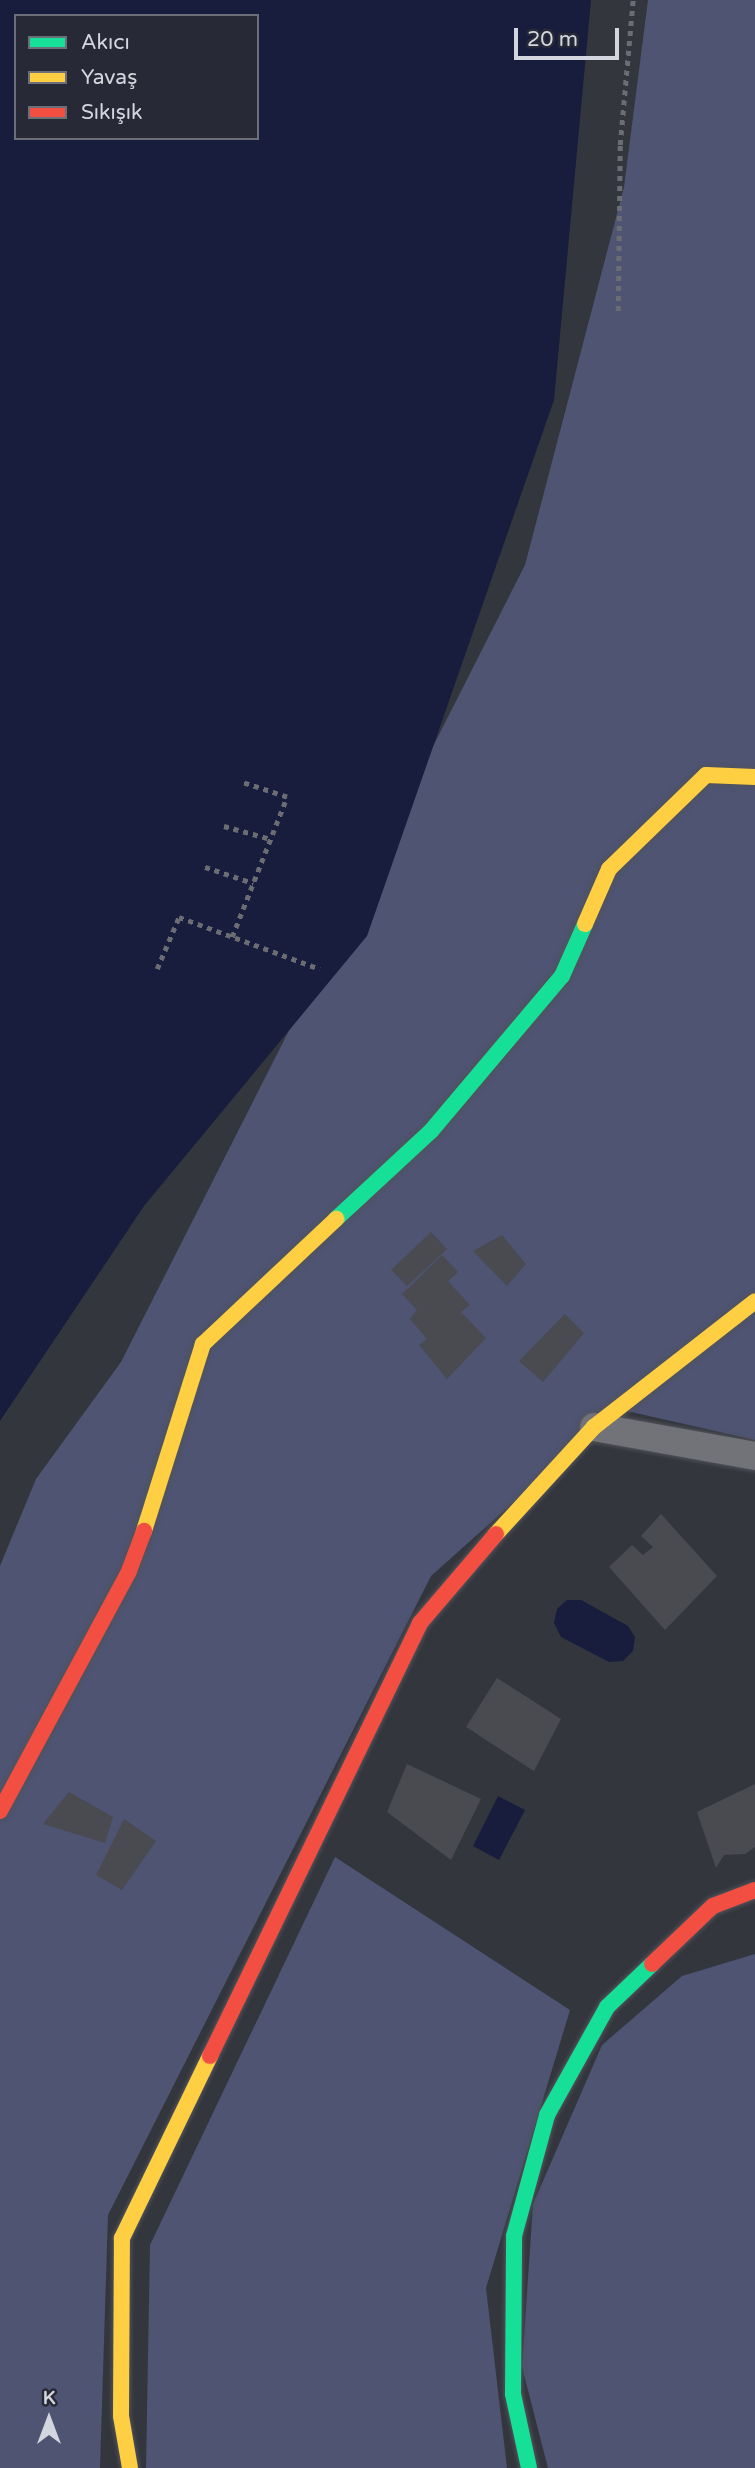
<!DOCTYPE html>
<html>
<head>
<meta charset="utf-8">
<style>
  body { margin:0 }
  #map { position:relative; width:755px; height:2468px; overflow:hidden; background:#34363e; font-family:"Varela Round",sans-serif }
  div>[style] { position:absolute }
  .green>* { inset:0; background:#4e5472 }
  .water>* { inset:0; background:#181c3d }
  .building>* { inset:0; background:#494b51 }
  .path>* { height:4.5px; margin-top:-2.25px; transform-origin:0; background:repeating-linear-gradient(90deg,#6c6d72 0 5px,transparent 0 10px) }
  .roads { filter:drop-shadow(0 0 2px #515359) drop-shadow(0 0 2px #515359) }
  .street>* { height:28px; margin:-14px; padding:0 14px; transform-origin:14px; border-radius:14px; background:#717379 }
  .fast>* { height:16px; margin:-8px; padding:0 8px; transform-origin:8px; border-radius:8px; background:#16e098 }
  .slow>* { height:16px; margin:-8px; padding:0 8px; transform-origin:8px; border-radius:8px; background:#ffcf43 }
  .jam>* { height:16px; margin:-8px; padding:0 8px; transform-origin:8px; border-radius:8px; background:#f24e42 }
  span { translate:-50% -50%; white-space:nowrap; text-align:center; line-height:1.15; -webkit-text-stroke:5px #272a36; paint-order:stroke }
  .legend { position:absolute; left:14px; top:14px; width:245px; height:126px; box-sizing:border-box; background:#272a36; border:2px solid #6c6f7a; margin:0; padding:9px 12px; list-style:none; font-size:21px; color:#d4d6df }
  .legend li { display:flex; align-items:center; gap:14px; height:35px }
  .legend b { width:35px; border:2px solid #6c6f7a }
  .north { position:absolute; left:14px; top:2384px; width:70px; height:70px; -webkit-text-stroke:5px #272a36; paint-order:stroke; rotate:0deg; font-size:19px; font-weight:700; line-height:28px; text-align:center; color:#d4d6df }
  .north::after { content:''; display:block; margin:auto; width:24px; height:32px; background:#d4d6df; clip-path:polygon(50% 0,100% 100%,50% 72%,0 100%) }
  .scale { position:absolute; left:514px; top:28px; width:105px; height:32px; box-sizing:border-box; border:4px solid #d4d6df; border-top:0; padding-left:9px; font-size:21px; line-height:24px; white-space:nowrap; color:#d4d6df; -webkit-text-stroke:5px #272a36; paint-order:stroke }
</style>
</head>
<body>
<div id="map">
  <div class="green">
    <i style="clip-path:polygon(648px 0,755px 0,755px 1440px,618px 1409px,431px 1576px,108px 2215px,100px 2468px,0 2468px,0 1566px,36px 1479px,121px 1362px,525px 565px,624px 187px)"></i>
    <i style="clip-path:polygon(335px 1857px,570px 2010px,486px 2288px,507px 2468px,146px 2468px,150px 2245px)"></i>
    <i style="clip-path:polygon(755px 1954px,755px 2468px,548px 2468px,522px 2367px,533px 2204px,602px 2045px,682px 1976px)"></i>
  </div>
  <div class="water">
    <i style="clip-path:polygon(evenodd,0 0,591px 0,554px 400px,367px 936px,144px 1206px,0 1421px,0 0,16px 16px,257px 16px,257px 138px,16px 138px,16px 16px)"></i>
    <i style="clip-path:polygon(567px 1600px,581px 1600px,628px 1626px,635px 1637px,633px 1651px,623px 1661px,609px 1662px,561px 1637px,554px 1623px,557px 1609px)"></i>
    <i style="clip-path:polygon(498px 1796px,525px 1810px,499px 1860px,473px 1846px)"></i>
  </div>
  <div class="building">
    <i style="clip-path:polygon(431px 1232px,447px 1249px,407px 1286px,391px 1270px)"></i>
    <i style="clip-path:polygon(502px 1235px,526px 1264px,507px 1286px,473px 1251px)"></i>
    <i style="clip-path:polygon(442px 1255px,458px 1272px,448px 1281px,470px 1305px,461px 1312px,486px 1338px,447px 1379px,419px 1345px,427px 1339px,410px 1319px,417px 1310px,402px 1294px)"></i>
    <i style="clip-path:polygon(565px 1314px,584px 1333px,543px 1382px,519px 1361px)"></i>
    <i style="clip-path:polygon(661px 1514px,717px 1576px,665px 1630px,609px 1567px,632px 1545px,643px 1555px,653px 1547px,641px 1536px)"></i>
    <i style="clip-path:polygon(497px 1678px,561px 1719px,534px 1771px,466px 1727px)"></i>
    <i style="clip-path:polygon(407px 1764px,481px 1799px,451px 1860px,387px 1812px)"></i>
    <i style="clip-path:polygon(755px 1784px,755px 1847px,745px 1854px,724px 1855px,716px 1868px,697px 1812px)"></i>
    <i style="clip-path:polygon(69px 1792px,113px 1817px,105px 1843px,43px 1824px)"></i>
    <i style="clip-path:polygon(124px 1819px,156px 1841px,122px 1890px,96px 1875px)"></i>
  </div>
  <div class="path">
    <i style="left:618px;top:311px;width:166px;rotate:-89.3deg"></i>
    <i style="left:620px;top:145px;width:146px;rotate:-84.9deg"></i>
    <i style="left:224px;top:826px;width:49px;rotate:15.5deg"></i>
    <i style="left:205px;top:867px;width:51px;rotate:18.4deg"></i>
    <i style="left:232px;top:937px;width:150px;rotate:-68.6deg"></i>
    <i style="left:287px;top:797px;width:48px;rotate:-161.9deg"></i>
    <i style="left:157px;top:969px;width:56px;rotate:-67.1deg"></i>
    <i style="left:179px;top:917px;width:150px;rotate:20.2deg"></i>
  </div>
  <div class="roads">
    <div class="street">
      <i style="left:594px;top:1427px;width:164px;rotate:10.2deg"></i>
    </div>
    <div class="fast">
      <i style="left:336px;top:1219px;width:129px;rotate:-42.8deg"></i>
      <i style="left:431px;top:1131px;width:203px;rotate:-49.8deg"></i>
      <i style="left:562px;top:976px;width:57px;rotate:-66.1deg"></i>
      <i style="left:529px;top:2468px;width:76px;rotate:-102.2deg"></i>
      <i style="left:513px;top:2394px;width:158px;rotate:-89.6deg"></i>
      <i style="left:514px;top:2236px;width:125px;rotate:-74.7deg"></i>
      <i style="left:547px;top:2115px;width:124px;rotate:-60.9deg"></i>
      <i style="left:607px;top:2007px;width:62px;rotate:-43.7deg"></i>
    </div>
    <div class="slow">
      <i style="left:585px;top:924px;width:60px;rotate:-66.4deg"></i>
      <i style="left:609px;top:869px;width:135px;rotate:-44.1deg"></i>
      <i style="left:706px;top:775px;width:49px;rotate:2.3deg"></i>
      <i style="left:144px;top:1531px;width:196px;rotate:-72.5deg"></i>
      <i style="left:203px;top:1344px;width:183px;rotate:-43.2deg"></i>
      <i style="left:496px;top:1534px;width:145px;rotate:-47.5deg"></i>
      <i style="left:594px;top:1427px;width:204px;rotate:-38deg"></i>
      <i style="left:130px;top:2468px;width:53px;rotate:-99.8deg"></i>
      <i style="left:121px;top:2416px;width:178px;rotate:-89.7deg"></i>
      <i style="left:122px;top:2238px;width:202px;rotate:-64.2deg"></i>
    </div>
    <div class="jam">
      <i style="left:0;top:1811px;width:272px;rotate:-61.7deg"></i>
      <i style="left:129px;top:1571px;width:43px;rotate:-69.4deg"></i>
      <i style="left:652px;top:1964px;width:84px;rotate:-43.6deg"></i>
      <i style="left:713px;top:1906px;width:45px;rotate:-20.9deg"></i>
      <i style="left:210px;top:2056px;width:481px;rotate:-64.1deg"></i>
      <i style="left:420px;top:1623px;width:117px;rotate:-49.5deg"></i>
    </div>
  </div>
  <ul class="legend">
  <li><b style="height:9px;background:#16e098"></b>Akıcı</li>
  <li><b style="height:9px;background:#ffcf43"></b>Yavaş</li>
  <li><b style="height:9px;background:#f24e42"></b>Sıkışık</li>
  </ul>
  <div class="north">K</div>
  <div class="scale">20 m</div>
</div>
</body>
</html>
